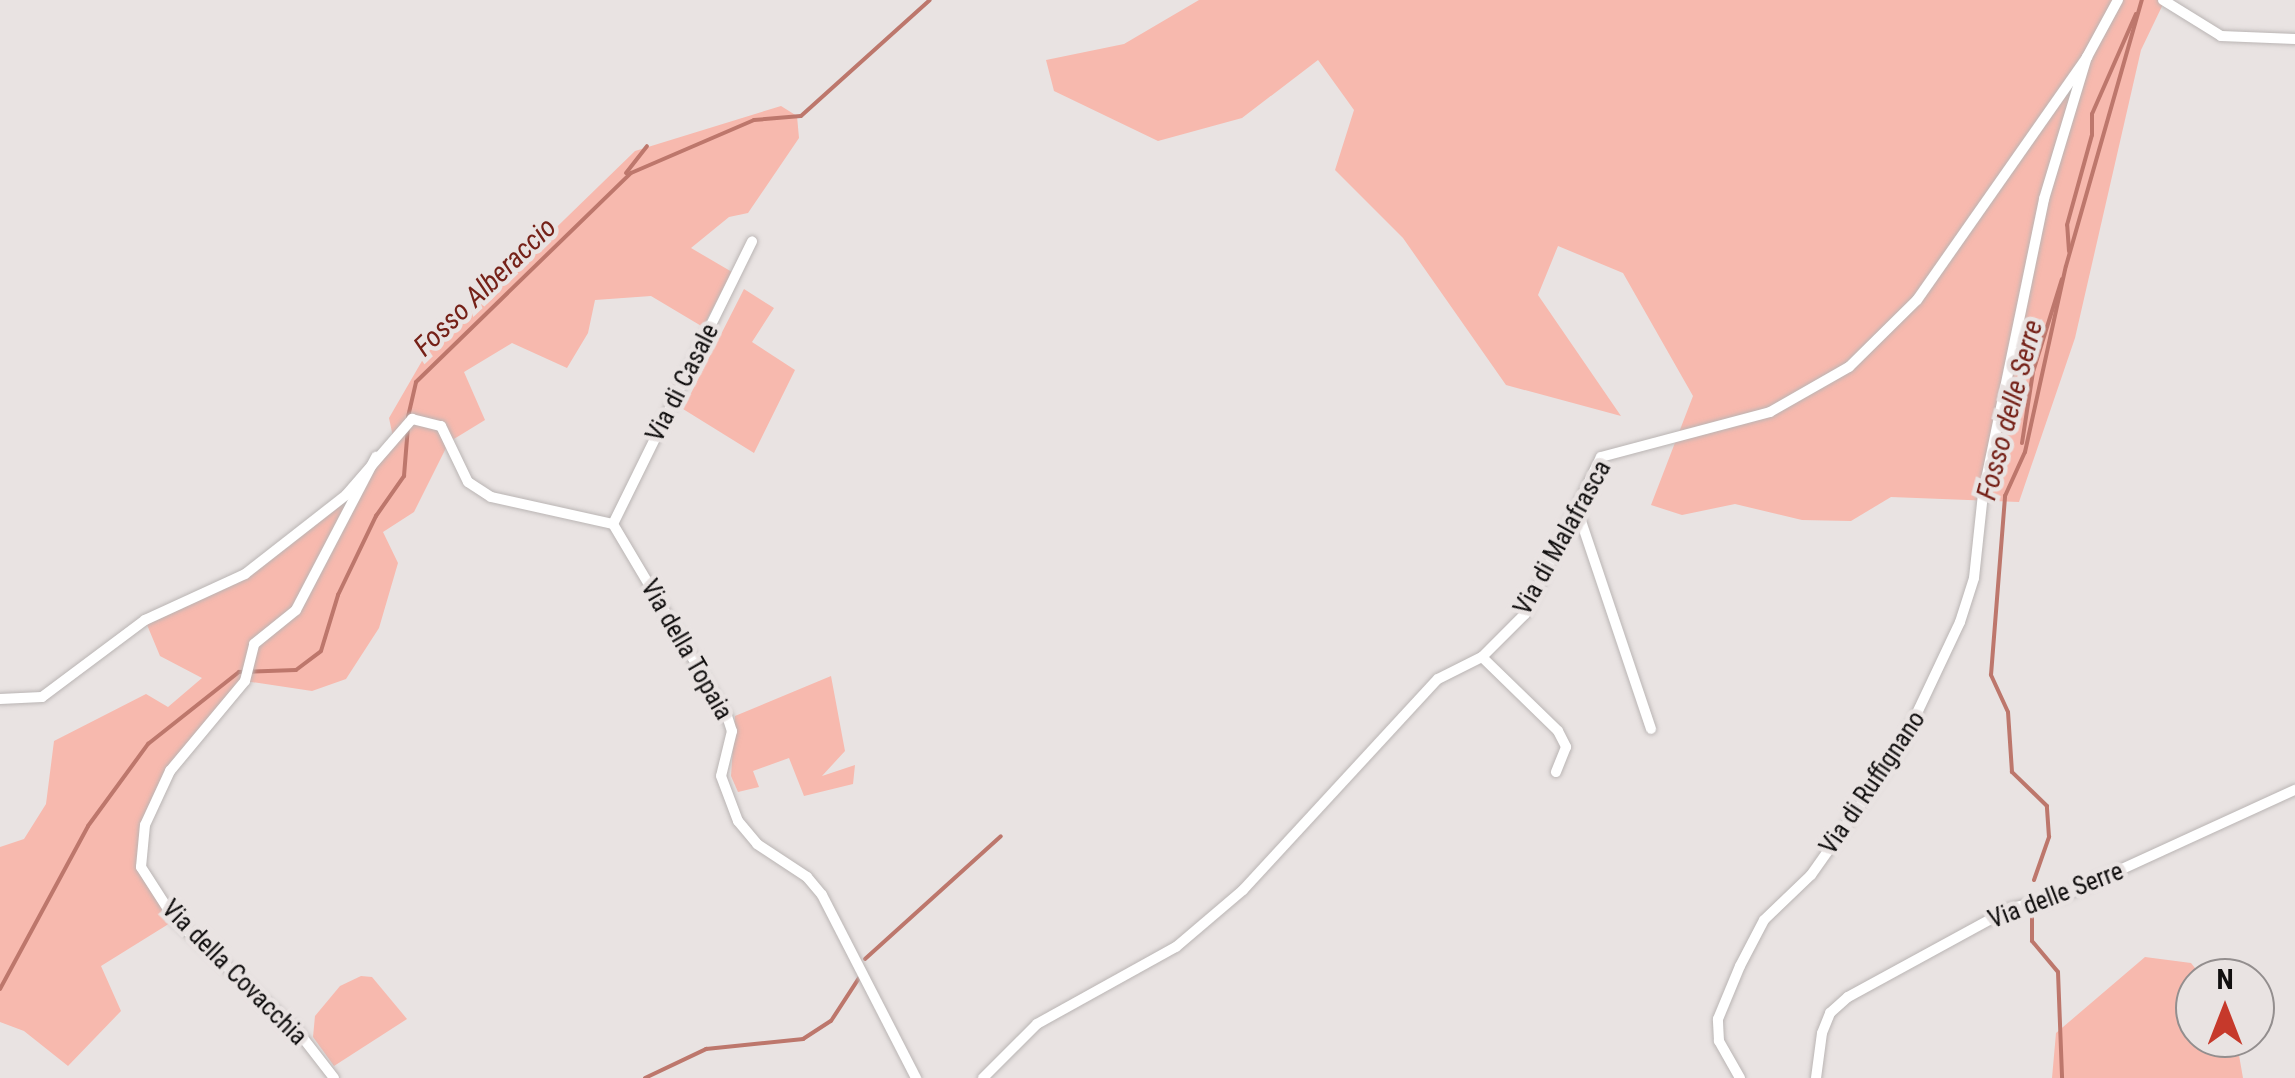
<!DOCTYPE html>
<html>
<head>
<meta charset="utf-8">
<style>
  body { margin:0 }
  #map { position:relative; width:2295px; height:1078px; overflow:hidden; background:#e9e3e2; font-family:"Roboto Condensed",sans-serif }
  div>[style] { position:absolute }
  .green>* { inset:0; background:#f7b9ae }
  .stream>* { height:4px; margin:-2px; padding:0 2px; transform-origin:2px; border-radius:2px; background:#bd776c }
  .roads { filter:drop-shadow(0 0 2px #bab5b4) drop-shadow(0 0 2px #bab5b4) }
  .minor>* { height:10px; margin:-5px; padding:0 5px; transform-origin:5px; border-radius:5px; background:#fff }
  span { translate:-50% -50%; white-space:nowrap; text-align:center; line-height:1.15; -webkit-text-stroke:9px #e9e3e2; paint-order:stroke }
  .street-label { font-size:25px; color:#110f0f }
  .water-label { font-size:28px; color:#752118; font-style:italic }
  .north { position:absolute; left:2175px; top:958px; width:100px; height:100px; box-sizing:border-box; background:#e9e3e2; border:2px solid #938e8e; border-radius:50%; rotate:0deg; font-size:28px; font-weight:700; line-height:40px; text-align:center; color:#110f0f }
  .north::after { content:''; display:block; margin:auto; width:35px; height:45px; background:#c6392b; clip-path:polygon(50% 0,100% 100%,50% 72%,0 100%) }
</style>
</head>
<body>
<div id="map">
  <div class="green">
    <i style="clip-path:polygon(1199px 0,2165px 0,2141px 50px,2075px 338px,2019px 502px,1891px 497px,1851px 521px,1802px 520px,1735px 504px,1682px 515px,1651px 505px,1693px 396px,1623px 273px,1558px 246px,1538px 295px,1621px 416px,1506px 385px,1403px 238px,1335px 170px,1354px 110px,1318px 60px,1242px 118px,1158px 141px,1054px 91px,1046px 60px,1124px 44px)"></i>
    <i style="clip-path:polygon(781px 106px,797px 116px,799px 138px,748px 213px,729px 217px,691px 248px,732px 272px,703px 327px,651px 296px,595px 300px,588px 333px,567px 368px,512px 343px,464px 372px,485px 420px,449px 442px,414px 512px,383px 532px,398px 563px,379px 628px,346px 679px,312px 691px,245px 681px,170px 771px,145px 825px,141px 867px,175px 920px,101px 966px,121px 1011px,68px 1066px,24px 1031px,0 1022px,0 847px,24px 839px,46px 804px,54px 741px,146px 694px,168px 707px,202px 678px,160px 656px,145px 620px,213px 589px,312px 524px,393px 437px,389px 418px,426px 354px,635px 151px)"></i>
    <i style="clip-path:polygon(744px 289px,774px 308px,752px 342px,795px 370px,754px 453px,683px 409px)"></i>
    <i style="clip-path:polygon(831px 676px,845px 751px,822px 776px,855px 765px,853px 784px,804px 796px,789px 758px,753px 771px,759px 787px,738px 792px,731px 776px,735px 716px)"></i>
    <i style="clip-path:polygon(2145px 957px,2191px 963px,2203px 978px,2195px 978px,2195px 1038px,2236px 1038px,2243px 1078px,2052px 1078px,2056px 1033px)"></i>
    <i style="clip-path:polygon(361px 976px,372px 977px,407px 1019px,334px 1066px,313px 1037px,315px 1016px,340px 986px)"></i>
  </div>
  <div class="stream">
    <i style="left:626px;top:173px;width:34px;rotate:-52deg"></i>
    <i style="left:2069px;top:251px;width:26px;rotate:-94deg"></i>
    <i style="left:2067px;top:225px;width:93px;rotate:-74.5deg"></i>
    <i style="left:2092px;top:135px;width:21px;rotate:-90deg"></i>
    <i style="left:2092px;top:114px;width:109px;rotate:-66.3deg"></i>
    <i style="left:408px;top:417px;width:36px;rotate:-77deg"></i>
    <i style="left:416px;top:382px;width:300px;rotate:-44.2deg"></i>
    <i style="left:631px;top:173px;width:134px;rotate:-23.3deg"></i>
    <i style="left:754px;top:120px;width:47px;rotate:-4.9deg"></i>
    <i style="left:801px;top:116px;width:173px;rotate:-42deg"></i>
    <i style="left:2022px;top:443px;width:72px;rotate:-81.2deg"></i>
    <i style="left:2033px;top:372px;width:97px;rotate:-72.7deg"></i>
    <i style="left:2034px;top:880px;width:46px;rotate:-70.8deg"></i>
    <i style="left:2049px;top:837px;width:31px;rotate:-94deg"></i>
    <i style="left:2047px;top:806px;width:49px;rotate:-135.8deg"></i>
    <i style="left:2012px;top:772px;width:60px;rotate:-93.8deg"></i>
    <i style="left:2008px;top:712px;width:41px;rotate:-114.7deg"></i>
    <i style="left:1991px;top:675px;width:180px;rotate:-85.5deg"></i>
    <i style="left:2005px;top:496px;width:48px;rotate:-65.6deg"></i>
    <i style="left:2025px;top:452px;width:190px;rotate:-77.6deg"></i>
    <i style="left:2066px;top:266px;width:277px;rotate:-74.1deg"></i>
    <i style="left:2032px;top:906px;width:35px;rotate:90deg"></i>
    <i style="left:2032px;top:941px;width:40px;rotate:50deg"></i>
    <i style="left:2058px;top:972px;width:106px;rotate:87.8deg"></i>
    <i style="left:865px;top:959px;width:183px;rotate:-42.1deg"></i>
    <i style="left:0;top:989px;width:185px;rotate:-61.6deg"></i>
    <i style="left:88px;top:826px;width:102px;rotate:-53.8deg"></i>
    <i style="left:148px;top:744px;width:116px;rotate:-38.4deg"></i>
    <i style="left:239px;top:672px;width:57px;rotate:-2deg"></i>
    <i style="left:296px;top:670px;width:31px;rotate:-37deg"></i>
    <i style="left:321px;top:651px;width:59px;rotate:-73.1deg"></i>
    <i style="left:338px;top:595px;width:88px;rotate:-64.3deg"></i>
    <i style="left:376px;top:516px;width:49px;rotate:-55deg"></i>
    <i style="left:404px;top:476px;width:50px;rotate:-85.4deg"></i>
    <i style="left:645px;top:1078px;width:68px;rotate:-25.4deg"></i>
    <i style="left:706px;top:1049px;width:98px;rotate:-5.9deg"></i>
    <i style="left:803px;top:1039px;width:33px;rotate:-33deg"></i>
    <i style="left:831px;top:1021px;width:55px;rotate:-56.9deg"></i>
  </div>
  <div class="roads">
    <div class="minor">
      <i style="left:2163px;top:0;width:68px;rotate:31.8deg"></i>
      <i style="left:2221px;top:36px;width:74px;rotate:2.3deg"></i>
      <i style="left:1577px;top:509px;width:232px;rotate:71.4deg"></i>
      <i style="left:613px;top:524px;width:223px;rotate:59.3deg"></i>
      <i style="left:727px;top:716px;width:16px;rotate:72deg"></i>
      <i style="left:732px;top:731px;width:46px;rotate:103.7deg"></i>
      <i style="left:721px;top:776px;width:48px;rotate:69.3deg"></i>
      <i style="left:738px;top:821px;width:30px;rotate:50deg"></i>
      <i style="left:757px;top:844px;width:60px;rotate:33.4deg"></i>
      <i style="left:807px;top:877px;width:23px;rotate:50deg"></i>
      <i style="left:822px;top:895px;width:206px;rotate:62.8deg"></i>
      <i style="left:613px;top:524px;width:315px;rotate:-63.8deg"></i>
      <i style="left:1482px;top:657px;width:106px;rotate:44.2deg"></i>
      <i style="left:1558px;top:731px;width:18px;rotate:63deg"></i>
      <i style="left:1566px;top:747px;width:27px;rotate:112deg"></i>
      <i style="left:0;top:699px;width:42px;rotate:-2.7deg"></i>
      <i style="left:42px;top:697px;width:129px;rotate:-36.8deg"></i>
      <i style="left:145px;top:620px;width:110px;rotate:-24.7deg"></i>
      <i style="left:245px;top:574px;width:128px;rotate:-38deg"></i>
      <i style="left:346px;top:495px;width:101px;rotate:-49deg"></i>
      <i style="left:412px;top:419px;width:30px;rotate:14deg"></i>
      <i style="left:441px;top:426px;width:62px;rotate:64.3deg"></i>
      <i style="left:468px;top:482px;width:27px;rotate:33deg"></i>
      <i style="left:491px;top:497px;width:125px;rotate:12.5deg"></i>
      <i style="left:334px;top:1078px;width:62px;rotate:-127.8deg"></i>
      <i style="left:296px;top:1029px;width:163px;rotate:-138deg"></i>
      <i style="left:175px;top:920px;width:63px;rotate:-122.7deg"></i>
      <i style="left:141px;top:867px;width:42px;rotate:-84.6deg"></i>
      <i style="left:145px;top:825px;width:60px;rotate:-65.2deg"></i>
      <i style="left:170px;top:771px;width:117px;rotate:-50.2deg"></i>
      <i style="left:245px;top:681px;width:38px;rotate:-76deg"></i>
      <i style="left:254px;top:644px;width:54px;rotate:-39deg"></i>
      <i style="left:296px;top:610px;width:173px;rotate:-62.4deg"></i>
      <i style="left:983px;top:1078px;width:76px;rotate:-45deg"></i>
      <i style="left:1037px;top:1024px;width:159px;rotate:-29deg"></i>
      <i style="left:1176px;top:947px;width:88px;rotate:-40.4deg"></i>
      <i style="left:1243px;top:890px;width:287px;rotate:-47.3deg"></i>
      <i style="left:1438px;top:679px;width:49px;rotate:-26.6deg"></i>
      <i style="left:1482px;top:657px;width:61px;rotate:-45deg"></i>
      <i style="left:1525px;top:614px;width:174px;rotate:-64.2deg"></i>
      <i style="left:1601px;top:457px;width:175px;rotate:-14.9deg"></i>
      <i style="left:1770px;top:412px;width:91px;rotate:-29.7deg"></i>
      <i style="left:1849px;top:367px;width:95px;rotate:-44.6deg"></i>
      <i style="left:1917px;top:300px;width:297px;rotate:-55deg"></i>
      <i style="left:1740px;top:1078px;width:43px;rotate:-119.6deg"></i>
      <i style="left:1719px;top:1041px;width:22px;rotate:-93deg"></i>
      <i style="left:1718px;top:1019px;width:57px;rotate:-67.5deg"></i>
      <i style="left:1740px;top:966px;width:52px;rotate:-62.4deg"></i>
      <i style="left:1764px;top:920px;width:65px;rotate:-43.8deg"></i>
      <i style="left:1811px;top:875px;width:154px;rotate:-54.8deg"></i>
      <i style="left:1900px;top:749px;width:140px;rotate:-64.7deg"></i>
      <i style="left:1960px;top:622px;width:46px;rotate:-72.3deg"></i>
      <i style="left:1974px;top:578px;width:84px;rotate:-83.9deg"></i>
      <i style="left:1983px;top:494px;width:301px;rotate:-78.3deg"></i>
      <i style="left:2044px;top:199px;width:148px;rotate:-73.2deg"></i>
      <i style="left:2087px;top:57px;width:65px;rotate:-61.5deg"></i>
      <i style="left:1816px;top:1078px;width:45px;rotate:-82.4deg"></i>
      <i style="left:1822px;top:1033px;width:22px;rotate:-68deg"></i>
      <i style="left:1830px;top:1013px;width:24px;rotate:-42deg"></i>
      <i style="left:1848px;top:997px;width:186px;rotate:-28.6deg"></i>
      <i style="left:2011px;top:908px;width:53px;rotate:-13deg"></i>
      <i style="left:2063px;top:896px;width:255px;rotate:-24.6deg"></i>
    </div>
  </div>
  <div class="street-label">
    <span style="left:683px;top:383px;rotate:-63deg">Via di Casale</span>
    <span style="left:1563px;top:538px;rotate:-61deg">Via di Malafrasca</span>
    <span style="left:686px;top:650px;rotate:60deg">Via della Topaia</span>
    <span style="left:1873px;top:783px;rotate:-56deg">Via di Ruffignano</span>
    <span style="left:2056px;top:896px;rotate:-21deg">Via delle Serre</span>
    <span style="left:234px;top:973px;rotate:45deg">Via della Covacchia</span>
  </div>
  <div class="water-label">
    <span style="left:485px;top:287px;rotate:-44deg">Fosso Alberaccio</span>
    <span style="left:2010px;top:410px;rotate:-75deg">Fosso delle Serre</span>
  </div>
  <div class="north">N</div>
</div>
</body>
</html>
